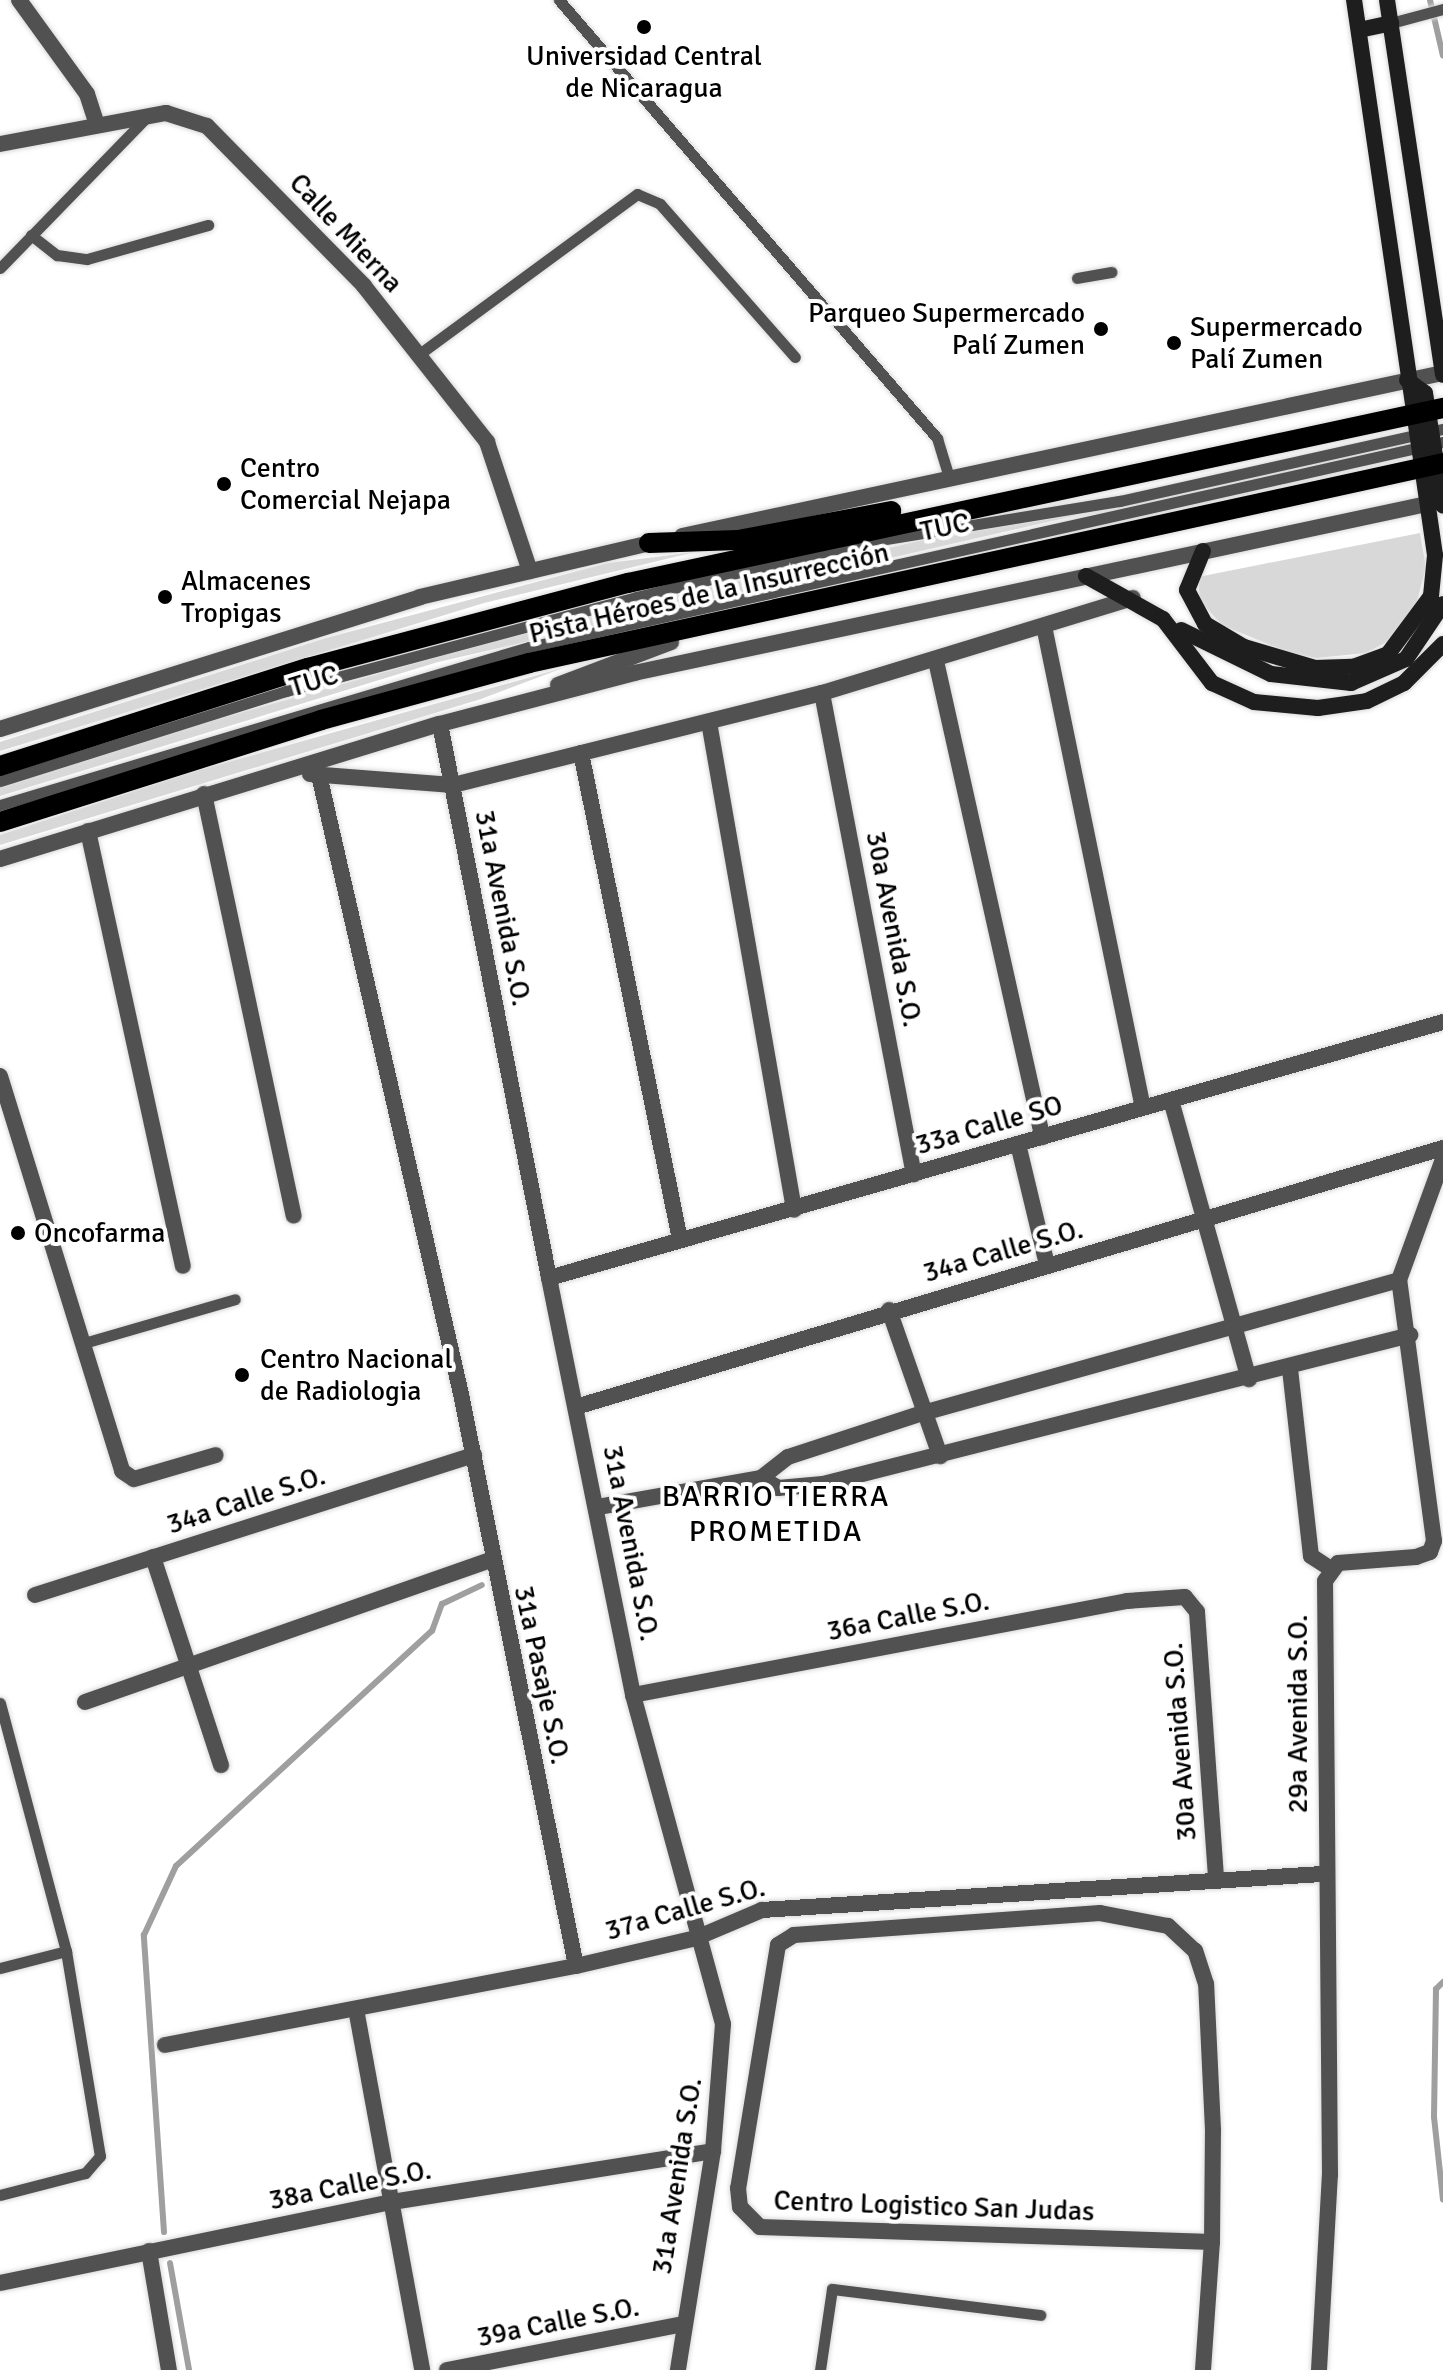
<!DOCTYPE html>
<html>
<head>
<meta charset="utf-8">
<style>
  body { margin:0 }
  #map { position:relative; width:1443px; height:2370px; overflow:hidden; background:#fff; font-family:Signika,sans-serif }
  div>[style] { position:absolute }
  .green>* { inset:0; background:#d8d8d8 }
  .stream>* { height:6px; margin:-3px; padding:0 3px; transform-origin:3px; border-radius:3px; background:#9f9f9f }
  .roads { filter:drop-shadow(0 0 2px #dbdbdb) drop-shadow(0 0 2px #dbdbdb) }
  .service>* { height:11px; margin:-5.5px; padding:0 5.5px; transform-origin:5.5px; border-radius:5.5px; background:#515151 }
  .minor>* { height:16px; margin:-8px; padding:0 8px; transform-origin:8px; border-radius:8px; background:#515151 }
  .tertiary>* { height:16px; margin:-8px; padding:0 8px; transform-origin:8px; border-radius:8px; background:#515151 }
  .secondary>* { height:16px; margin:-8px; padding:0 8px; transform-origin:8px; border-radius:8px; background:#1e1e1e }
  .primary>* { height:20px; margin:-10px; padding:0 10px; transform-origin:10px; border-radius:10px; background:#000 }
  .dots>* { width:22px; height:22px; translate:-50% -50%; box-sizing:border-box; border:4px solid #fff; border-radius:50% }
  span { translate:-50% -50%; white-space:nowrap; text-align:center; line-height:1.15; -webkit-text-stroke:8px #fff; paint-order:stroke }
  .poi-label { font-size:28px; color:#000 }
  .right { translate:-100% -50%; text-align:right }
  .left { translate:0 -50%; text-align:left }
  .street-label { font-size:28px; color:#000 }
  .neighbourhood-label { font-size:30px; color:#000; letter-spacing:2px }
</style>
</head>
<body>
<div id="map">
  <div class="green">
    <i style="clip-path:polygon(1082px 514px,438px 662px,0 796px,0 788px,158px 736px,591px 614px,937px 537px)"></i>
    <i style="clip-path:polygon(1420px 533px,1426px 567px,1414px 613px,1390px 640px,1366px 653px,1316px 658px,1285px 651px,1222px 625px,1200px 601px,1198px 577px)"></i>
    <i style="clip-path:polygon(695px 552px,484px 603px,0 751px,0 742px,326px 638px,608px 563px)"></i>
    <i style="clip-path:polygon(563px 668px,481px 699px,0 845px,0 835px,196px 771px)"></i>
  </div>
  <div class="stream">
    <i style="left:1430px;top:0;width:57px;rotate:76.9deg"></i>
    <i style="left:1443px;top:1982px;width:10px;rotate:135deg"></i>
    <i style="left:1436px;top:1989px;width:128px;rotate:90.9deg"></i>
    <i style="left:1434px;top:2117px;width:83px;rotate:83.8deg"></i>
    <i style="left:164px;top:2232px;width:298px;rotate:-93.9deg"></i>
    <i style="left:144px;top:1935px;width:76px;rotate:-65.1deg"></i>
    <i style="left:176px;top:1866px;width:348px;rotate:-42.6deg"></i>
    <i style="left:432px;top:1631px;width:29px;rotate:-70deg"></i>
    <i style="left:442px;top:1604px;width:44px;rotate:-25.4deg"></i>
    <i style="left:170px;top:2263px;width:109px;rotate:79.9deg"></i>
  </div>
  <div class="roads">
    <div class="service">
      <i style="left:559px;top:0;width:579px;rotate:49.21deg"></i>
      <i style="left:937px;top:438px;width:39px;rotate:73deg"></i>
      <i style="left:1391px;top:23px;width:54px;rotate:-15.1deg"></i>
      <i style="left:31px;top:235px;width:33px;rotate:38deg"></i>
      <i style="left:57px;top:255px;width:30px;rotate:8deg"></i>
      <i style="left:87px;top:259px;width:126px;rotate:-15.7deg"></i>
      <i style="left:0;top:268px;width:212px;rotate:-45.8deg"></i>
      <i style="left:1077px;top:278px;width:35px;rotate:-10deg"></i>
      <i style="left:418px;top:355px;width:272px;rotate:-36.3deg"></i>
      <i style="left:637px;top:194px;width:25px;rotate:23deg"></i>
      <i style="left:660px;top:204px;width:204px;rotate:48.6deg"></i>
      <i style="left:0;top:781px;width:300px;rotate:-17.5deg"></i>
      <i style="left:286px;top:691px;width:362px;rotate:-15deg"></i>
      <i style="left:636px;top:597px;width:226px;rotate:-13.5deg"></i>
      <i style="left:856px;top:544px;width:267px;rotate:-9.3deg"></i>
      <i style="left:1120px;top:501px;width:331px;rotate:-12.6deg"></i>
      <i style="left:0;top:805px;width:552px;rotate:-16.63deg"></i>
      <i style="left:529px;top:647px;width:937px;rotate:-12.64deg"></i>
      <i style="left:84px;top:1343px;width:157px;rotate:-16.2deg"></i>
      <i style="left:0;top:1703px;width:257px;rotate:75.1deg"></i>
      <i style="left:66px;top:1951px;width:208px;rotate:80.6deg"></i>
      <i style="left:100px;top:2156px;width:23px;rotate:131deg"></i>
      <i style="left:85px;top:2173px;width:88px;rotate:165.5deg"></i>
      <i style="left:0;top:1968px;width:68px;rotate:-14.4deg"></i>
      <i style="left:820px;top:2370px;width:82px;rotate:-81.6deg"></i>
      <i style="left:832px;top:2289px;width:210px;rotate:7.1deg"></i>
    </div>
    <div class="minor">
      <i style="left:19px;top:0;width:116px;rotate:54.1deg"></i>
      <i style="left:87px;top:94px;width:32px;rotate:72deg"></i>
      <i style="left:0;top:144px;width:169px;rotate:-10.6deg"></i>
      <i style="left:166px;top:113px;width:43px;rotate:17.6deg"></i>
      <i style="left:207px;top:126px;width:224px;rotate:45.5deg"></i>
      <i style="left:364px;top:286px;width:199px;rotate:51.7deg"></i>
      <i style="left:487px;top:442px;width:136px;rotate:71.6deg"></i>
      <i style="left:1044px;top:626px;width:491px;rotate:78.4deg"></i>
      <i style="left:936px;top:661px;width:488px;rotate:77.4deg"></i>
      <i style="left:822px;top:693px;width:490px;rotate:79.2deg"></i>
      <i style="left:709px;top:722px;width:495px;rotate:80.1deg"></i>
      <i style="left:581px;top:753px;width:497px;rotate:78.5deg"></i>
      <i style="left:310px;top:774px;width:143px;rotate:4.4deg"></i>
      <i style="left:453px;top:785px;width:380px;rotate:-14deg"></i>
      <i style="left:822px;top:693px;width:325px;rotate:-17deg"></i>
      <i style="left:319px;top:775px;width:635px;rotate:77.08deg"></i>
      <i style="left:461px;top:1394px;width:583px;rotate:78.63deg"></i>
      <i style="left:204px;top:794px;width:431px;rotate:78deg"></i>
      <i style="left:88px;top:831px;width:445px;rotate:77.7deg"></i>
      <i style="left:0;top:1076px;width:413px;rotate:72.8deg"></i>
      <i style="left:122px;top:1471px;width:14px;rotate:34deg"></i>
      <i style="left:134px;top:1479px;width:85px;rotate:-16.3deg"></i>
      <i style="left:1171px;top:1100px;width:290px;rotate:74.4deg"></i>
      <i style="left:1018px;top:1144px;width:124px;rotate:76.5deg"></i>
      <i style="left:549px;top:1278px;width:425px;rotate:78.6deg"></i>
      <i style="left:633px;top:1695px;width:341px;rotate:74.7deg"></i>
      <i style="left:723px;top:2024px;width:127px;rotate:94.5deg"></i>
      <i style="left:713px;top:2151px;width:222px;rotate:99.1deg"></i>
      <i style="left:889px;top:1310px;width:155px;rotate:70.7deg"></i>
      <i style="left:1290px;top:1369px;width:188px;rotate:83.6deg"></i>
      <i style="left:1311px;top:1556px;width:20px;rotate:33deg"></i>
      <i style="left:579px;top:1406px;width:902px;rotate:-16.63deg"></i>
      <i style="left:761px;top:1478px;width:20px;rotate:30deg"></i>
      <i style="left:778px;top:1488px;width:45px;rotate:-5.1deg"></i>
      <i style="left:823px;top:1484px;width:606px;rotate:-14.24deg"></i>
      <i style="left:598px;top:1507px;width:166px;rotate:-10.1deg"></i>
      <i style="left:761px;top:1478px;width:34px;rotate:-38deg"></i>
      <i style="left:788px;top:1457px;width:142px;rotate:-18.1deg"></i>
      <i style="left:923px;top:1413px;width:494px;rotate:-15.6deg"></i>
      <i style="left:153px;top:1557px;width:219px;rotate:71.9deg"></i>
      <i style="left:35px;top:1595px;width:461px;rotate:-17.7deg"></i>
      <i style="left:633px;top:1695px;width:503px;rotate:-10.77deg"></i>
      <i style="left:1127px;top:1601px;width:58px;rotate:-3.9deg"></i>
      <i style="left:1185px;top:1597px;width:19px;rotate:51deg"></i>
      <i style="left:1197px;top:1612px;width:267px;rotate:85.9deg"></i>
      <i style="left:85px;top:1702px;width:430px;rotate:-19.3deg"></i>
      <i style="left:356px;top:2009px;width:367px;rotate:79.6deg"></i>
      <i style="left:165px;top:2045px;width:419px;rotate:-10.9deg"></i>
      <i style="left:576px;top:1966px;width:123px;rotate:-13.1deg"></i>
      <i style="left:696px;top:1938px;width:72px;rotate:-23deg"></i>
      <i style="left:762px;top:1910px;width:561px;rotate:-3.68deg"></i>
      <i style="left:149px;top:2251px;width:121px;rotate:80.5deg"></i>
      <i style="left:0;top:2283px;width:400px;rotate:-11.7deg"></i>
      <i style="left:392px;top:2202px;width:325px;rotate:-9deg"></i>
      <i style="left:447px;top:2370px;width:236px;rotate:-11deg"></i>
      <i style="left:1203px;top:2370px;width:128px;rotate:-86deg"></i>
      <i style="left:1212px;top:2242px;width:112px;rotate:-89.5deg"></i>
      <i style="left:1213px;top:2130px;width:146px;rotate:-92.7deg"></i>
      <i style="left:1206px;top:1984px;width:35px;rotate:-108deg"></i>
      <i style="left:1195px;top:1951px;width:37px;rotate:-137deg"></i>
      <i style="left:1168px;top:1926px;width:69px;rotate:-169.2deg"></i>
      <i style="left:1100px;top:1913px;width:307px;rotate:175.9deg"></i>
      <i style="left:794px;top:1935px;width:19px;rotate:148deg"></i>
      <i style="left:778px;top:1945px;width:246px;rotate:99.3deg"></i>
      <i style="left:738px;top:2188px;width:19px;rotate:84deg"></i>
      <i style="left:740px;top:2207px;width:28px;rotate:45deg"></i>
      <i style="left:760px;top:2227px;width:452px;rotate:1.9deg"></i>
      <i style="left:1319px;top:2370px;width:195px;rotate:-86.8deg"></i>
      <i style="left:1330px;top:2175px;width:594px;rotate:-90.48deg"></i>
      <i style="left:1325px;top:1581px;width:22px;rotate:-54deg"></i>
      <i style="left:1338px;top:1563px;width:78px;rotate:-4.4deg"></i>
      <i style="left:1416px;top:1557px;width:15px;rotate:-20deg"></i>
      <i style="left:1430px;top:1552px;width:12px;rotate:-70deg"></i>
      <i style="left:1434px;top:1541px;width:263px;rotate:-97.6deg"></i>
      <i style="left:1399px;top:1280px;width:129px;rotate:-70deg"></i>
    </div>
    <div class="tertiary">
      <i style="left:682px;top:536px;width:778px;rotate:-12.09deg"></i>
      <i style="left:558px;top:685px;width:121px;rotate:-20.8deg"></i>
      <i style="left:440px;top:724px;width:565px;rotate:78.87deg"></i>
      <i style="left:549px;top:1278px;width:930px;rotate:-15.98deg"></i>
      <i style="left:0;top:729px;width:440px;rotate:-17.4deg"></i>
      <i style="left:420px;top:597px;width:245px;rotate:-13.2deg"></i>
      <i style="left:0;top:859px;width:460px;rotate:-17.1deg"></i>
      <i style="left:440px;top:724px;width:201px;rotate:-14.7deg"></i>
      <i style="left:634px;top:673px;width:825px;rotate:-12.03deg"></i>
    </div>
    <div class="secondary">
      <i style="left:1387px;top:0;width:379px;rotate:81.5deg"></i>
      <i style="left:1359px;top:30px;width:33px;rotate:-12deg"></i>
      <i style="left:1407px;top:380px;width:22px;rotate:36deg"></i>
      <i style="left:1425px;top:393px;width:114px;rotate:80.9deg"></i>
      <i style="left:1203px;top:551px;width:42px;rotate:112.3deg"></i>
      <i style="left:1187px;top:590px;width:38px;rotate:62deg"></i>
      <i style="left:1205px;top:624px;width:45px;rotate:30.5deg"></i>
      <i style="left:1244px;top:647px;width:74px;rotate:16.5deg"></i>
      <i style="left:1315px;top:668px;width:38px;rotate:-2deg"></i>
      <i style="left:1353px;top:667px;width:37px;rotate:-20deg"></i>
      <i style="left:1388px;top:654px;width:72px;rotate:-53.4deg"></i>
      <i style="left:1431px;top:596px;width:41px;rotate:-84.4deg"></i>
      <i style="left:1435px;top:555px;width:561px;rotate:-98.3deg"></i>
      <i style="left:1086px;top:576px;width:88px;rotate:29.2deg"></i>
      <i style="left:1163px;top:619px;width:81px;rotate:52.6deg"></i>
      <i style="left:1212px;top:683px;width:46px;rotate:24.3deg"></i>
      <i style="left:1254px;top:702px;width:64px;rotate:5.4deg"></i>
      <i style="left:1318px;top:708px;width:49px;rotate:-8.1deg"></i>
      <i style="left:1367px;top:701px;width:41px;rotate:-25.9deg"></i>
      <i style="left:1404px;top:683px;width:55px;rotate:-45deg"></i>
      <i style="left:1181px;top:630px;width:100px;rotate:26.1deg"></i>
      <i style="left:1271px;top:674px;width:81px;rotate:6.4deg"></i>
      <i style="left:1351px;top:683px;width:60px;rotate:-23.6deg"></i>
      <i style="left:1406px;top:659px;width:66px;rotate:-56.1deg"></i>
    </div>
    <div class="primary">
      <i style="left:649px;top:543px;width:89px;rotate:-1.9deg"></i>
      <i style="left:738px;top:540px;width:156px;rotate:-10.7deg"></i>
      <i style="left:0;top:766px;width:323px;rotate:-17.7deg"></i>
      <i style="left:308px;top:668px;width:331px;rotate:-14.9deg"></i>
      <i style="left:628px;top:583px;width:834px;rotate:-12.12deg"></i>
      <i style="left:0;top:822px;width:337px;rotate:-17.6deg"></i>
      <i style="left:321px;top:720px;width:216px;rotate:-15.3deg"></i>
      <i style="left:529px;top:663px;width:936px;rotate:-12.34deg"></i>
    </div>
  </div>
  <div class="dots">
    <i style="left:644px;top:27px;background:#000"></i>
    <i style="left:1101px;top:329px;background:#000"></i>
    <i style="left:1174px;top:343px;background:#000"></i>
    <i style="left:224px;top:484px;background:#000"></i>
    <i style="left:165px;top:597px;background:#000"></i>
    <i style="left:18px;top:1233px;background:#000"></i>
    <i style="left:242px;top:1375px;background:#000"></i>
  </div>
  <div class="poi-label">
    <span style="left:644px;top:72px">Universidad Central<br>de Nicaragua</span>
    <span class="right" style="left:1085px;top:329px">Parqueo Supermercado<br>Palí Zumen</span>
    <span class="left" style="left:1190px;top:343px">Supermercado<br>Palí Zumen</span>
    <span class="left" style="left:240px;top:484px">Centro<br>Comercial Nejapa</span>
    <span class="left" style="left:181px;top:597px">Almacenes<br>Tropigas</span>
    <span class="left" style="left:34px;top:1233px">Oncofarma</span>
    <span class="left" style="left:260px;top:1375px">Centro Nacional<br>de Radiologia</span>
  </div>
  <div class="street-label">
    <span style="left:346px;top:233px;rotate:47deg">Calle Mierna</span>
    <span style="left:945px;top:527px;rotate:-12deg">TUC</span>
    <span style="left:709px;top:593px;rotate:-13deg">Pista Héroes de la Insurrección</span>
    <span style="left:314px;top:681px;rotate:-17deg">TUC</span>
    <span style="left:503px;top:908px;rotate:79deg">31a Avenida S.O.</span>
    <span style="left:894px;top:929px;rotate:79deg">30a Avenida S.O.</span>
    <span style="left:989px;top:1125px;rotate:-16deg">33a Calle SO</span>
    <span style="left:1003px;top:1251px;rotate:-16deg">34a Calle S.O.</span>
    <span style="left:246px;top:1500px;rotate:-18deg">34a Calle S.O.</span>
    <span style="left:631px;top:1543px;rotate:79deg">31a Avenida S.O.</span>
    <span style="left:908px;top:1616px;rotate:-11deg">36a Calle S.O.</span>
    <span style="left:542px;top:1675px;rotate:78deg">31a Pasaje S.O.</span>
    <span style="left:1298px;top:1714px;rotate:-90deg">29a Avenida S.O.</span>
    <span style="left:1180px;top:1742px;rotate:-94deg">30a Avenida S.O.</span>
    <span style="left:685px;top:1909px;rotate:-16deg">37a Calle S.O.</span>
    <span style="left:677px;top:2176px;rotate:-81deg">31a Avenida S.O.</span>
    <span style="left:350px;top:2185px;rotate:-11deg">38a Calle S.O.</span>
    <span style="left:934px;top:2206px;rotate:2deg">Centro Logistico San Judas</span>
    <span style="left:558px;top:2322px;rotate:-11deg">39a Calle S.O.</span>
  </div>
  <div class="neighbourhood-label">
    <span style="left:776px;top:1514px">BARRIO TIERRA<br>PROMETIDA</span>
  </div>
</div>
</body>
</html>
